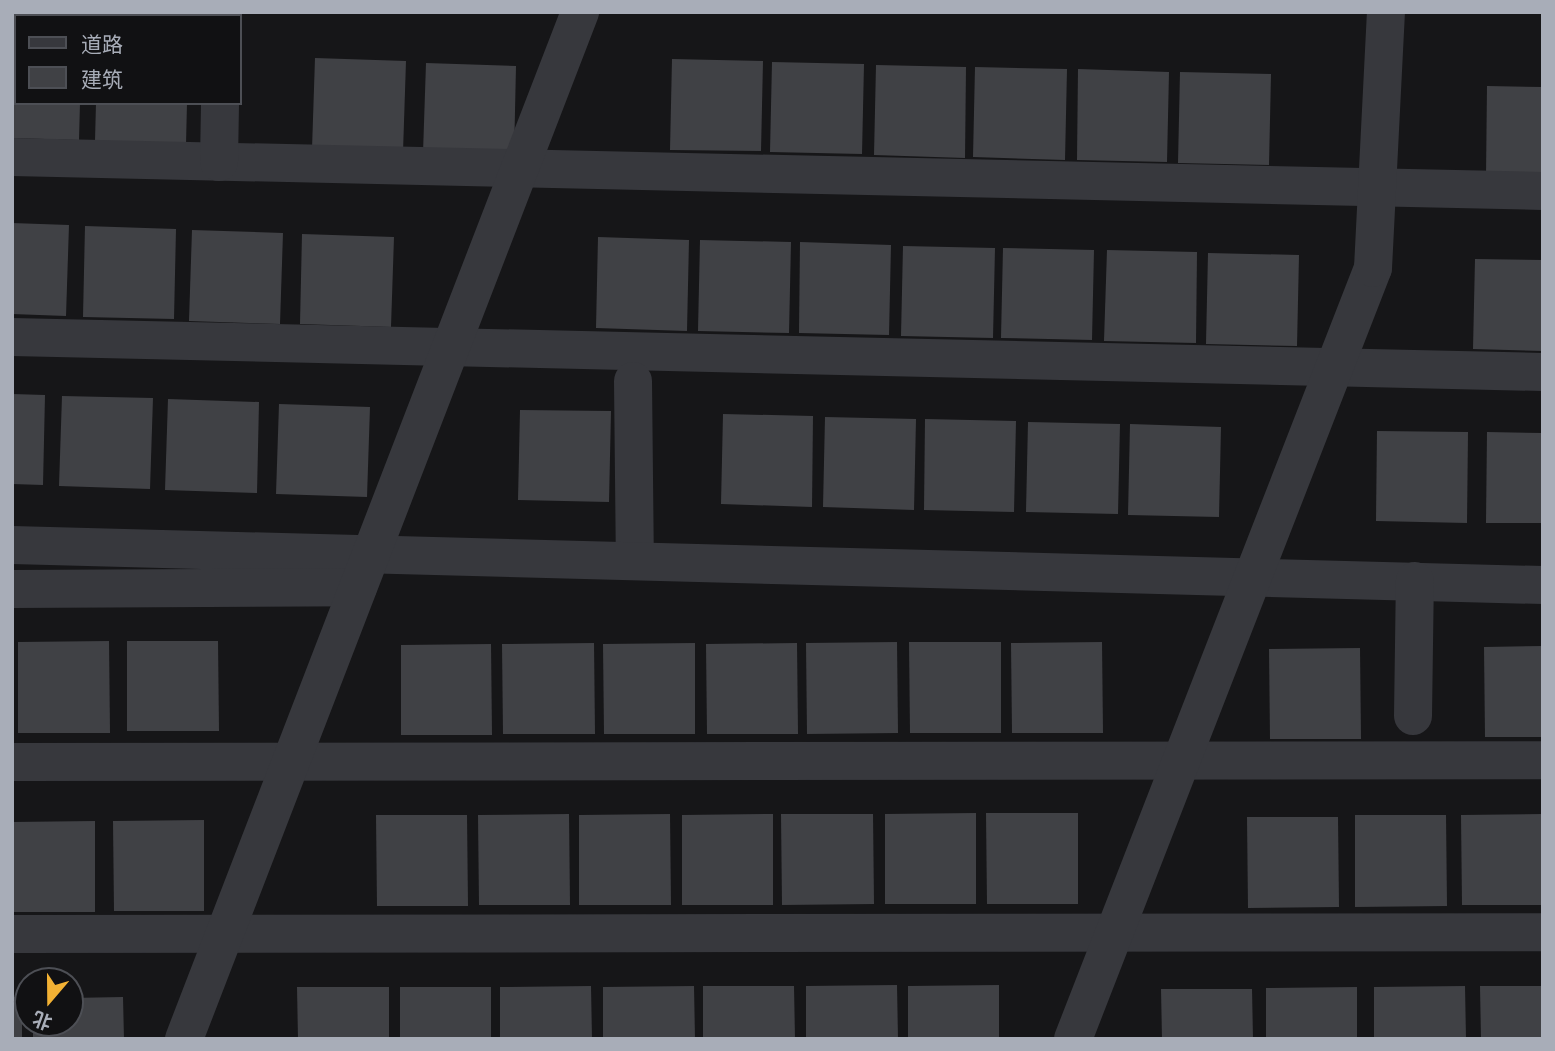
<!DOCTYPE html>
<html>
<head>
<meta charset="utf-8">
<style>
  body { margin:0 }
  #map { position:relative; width:1555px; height:1051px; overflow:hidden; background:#161618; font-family:Inter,"Noto Sans SC",sans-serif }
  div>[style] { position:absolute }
  .building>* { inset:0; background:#404145 }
  .minor>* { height:38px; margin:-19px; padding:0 19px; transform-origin:19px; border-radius:19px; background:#37383d }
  span { translate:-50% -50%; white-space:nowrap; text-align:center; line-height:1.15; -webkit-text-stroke:6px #111113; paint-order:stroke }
  .frame { position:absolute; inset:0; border:14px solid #a8adb8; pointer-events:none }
  .legend { position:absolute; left:14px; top:14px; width:228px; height:91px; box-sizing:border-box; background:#111113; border:2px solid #4d4f55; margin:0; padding:9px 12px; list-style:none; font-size:21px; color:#a8adb8 }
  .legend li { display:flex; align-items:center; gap:14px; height:35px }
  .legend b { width:35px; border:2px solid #4d4f55 }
  .north { position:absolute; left:14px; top:967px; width:70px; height:70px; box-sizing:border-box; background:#111113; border:2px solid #4d4f55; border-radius:50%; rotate:200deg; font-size:19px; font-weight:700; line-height:28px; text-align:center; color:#a8adb8 }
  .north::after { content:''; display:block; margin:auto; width:24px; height:32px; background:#f2b134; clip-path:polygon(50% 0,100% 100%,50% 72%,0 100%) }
</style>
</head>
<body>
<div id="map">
  <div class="building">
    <i style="clip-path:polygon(12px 47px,16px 103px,80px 103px,79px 140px,12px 138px)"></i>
    <i style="clip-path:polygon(315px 58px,406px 61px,403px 152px,312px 149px)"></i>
    <i style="clip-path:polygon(672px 59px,763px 61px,761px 151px,670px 150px)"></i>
    <i style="clip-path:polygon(772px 62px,864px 64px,862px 154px,770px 152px)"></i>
    <i style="clip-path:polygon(426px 63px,516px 66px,514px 156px,423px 153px)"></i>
    <i style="clip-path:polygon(876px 65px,966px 67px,965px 158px,874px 155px)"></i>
    <i style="clip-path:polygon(975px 67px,1067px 69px,1065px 160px,973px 157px)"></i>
    <i style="clip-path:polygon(1078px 69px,1169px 72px,1167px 162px,1077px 160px)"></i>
    <i style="clip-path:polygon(1180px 72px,1271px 74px,1269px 165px,1178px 163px)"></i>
    <i style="clip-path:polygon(1487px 86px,1543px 87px,1543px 177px,1486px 177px)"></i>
    <i style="clip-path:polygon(96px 103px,187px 103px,186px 144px,95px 141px)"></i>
    <i style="clip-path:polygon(12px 223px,69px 225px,66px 316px,12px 314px)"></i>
    <i style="clip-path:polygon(85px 226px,176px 229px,174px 319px,83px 317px)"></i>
    <i style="clip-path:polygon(192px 230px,283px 233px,280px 324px,189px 321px)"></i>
    <i style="clip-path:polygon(302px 234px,394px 237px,391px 327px,300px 324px)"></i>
    <i style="clip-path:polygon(598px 237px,689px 240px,687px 331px,596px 328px)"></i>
    <i style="clip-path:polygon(700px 240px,791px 242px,789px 333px,698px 331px)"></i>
    <i style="clip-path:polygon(800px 242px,891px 245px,889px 335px,799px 333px)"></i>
    <i style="clip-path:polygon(903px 246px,995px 248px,993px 338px,901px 336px)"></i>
    <i style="clip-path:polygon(1003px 248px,1094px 250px,1092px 340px,1001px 338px)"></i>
    <i style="clip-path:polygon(1107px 250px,1197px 252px,1196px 343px,1104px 341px)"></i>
    <i style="clip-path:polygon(1208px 253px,1299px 255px,1297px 346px,1206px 344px)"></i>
    <i style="clip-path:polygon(1475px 259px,1543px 260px,1543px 351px,1473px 349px)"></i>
    <i style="clip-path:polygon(12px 394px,45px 395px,43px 485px,12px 484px)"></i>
    <i style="clip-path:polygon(62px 396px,153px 398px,150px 489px,59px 486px)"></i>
    <i style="clip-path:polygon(168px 399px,259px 402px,257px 493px,165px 490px)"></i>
    <i style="clip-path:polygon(279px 404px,370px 407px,367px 497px,276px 494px)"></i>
    <i style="clip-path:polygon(520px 410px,611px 411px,609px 502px,518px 500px)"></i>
    <i style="clip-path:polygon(723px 414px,813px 416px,812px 507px,721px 504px)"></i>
    <i style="clip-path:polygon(825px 417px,916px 419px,914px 510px,823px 507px)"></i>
    <i style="clip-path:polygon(925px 419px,1016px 421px,1014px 512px,924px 510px)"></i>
    <i style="clip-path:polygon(1028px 422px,1120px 424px,1118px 514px,1026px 512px)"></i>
    <i style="clip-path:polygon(1130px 424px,1221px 427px,1219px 517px,1128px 515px)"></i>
    <i style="clip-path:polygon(1377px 431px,1468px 432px,1467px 523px,1376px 521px)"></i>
    <i style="clip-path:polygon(1487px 432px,1543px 433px,1543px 523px,1486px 523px)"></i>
    <i style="clip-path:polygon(109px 641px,110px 733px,18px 733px,18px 642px)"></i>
    <i style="clip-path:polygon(127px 641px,218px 641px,219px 731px,127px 731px)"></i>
    <i style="clip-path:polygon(897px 642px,898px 733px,807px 734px,806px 643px)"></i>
    <i style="clip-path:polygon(909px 642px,1001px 642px,1001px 733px,910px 733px)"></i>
    <i style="clip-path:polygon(1102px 642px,1103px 733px,1012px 733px,1011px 643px)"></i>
    <i style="clip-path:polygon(594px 643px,595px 734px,503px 734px,502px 644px)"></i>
    <i style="clip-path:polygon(695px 643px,695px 734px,604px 734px,603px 644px)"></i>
    <i style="clip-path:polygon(797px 643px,798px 734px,707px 734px,706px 644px)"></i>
    <i style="clip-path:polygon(491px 644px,492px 735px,401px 735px,401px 645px)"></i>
    <i style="clip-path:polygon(1543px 646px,1543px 737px,1485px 737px,1484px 647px)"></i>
    <i style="clip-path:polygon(1360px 648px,1361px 739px,1270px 739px,1269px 649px)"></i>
    <i style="clip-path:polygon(976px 813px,976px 904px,885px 904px,885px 814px)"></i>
    <i style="clip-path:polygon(986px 813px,1078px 813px,1078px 904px,987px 904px)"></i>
    <i style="clip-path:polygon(569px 814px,570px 905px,479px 905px,478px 815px)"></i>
    <i style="clip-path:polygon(670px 814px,671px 905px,579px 905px,579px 815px)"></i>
    <i style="clip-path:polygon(773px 814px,773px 905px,682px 905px,682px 815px)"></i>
    <i style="clip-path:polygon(781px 814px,873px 814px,874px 904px,782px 905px)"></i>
    <i style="clip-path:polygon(1543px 814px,1543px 905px,1462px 905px,1461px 815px)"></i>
    <i style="clip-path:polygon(376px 815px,467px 815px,468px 906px,377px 906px)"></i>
    <i style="clip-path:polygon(1355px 815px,1446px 815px,1447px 906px,1355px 907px)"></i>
    <i style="clip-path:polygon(1247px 817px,1338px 817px,1339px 907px,1248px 908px)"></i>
    <i style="clip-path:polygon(204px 820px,204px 911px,114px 911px,113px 821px)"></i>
    <i style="clip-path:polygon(95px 821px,95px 912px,12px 912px,12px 822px)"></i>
    <i style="clip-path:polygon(897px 985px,898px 1039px,806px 1039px,806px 986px)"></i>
    <i style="clip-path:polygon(999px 985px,999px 1039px,908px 1039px,908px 986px)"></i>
    <i style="clip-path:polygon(591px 986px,592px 1039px,500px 1039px,500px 987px)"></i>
    <i style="clip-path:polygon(694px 986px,695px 1039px,603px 1039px,603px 987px)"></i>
    <i style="clip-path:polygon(703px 986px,794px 986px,795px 1039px,703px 1039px)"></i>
    <i style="clip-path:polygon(1465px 986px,1466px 1039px,1374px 1039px,1374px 987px)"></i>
    <i style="clip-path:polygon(1480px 986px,1543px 986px,1543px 1039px,1481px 1039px)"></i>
    <i style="clip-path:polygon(297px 987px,389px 987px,389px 1039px,298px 1039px)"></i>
    <i style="clip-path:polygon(400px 987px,491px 987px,491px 1039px,400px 1039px)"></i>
    <i style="clip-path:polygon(1357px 987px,1357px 1039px,1266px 1039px,1266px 988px)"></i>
    <i style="clip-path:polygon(1161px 989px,1252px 989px,1253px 1039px,1162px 1039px)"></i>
    <i style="clip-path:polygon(12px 997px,22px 997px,22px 1039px,12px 1039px)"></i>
    <i style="clip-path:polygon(123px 997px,124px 1039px,33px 1039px,33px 1023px,70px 1023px,70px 998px)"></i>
  </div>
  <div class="minor">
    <i style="left:222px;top:16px;width:4px;rotate:-90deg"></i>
    <i style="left:12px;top:157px;width:1531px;rotate:1.27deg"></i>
    <i style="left:219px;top:162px;width:59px;rotate:-89deg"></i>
    <i style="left:12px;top:337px;width:1531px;rotate:1.31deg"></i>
    <i style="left:633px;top:381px;width:180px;rotate:89.4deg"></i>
    <i style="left:12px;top:545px;width:1532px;rotate:1.5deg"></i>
    <i style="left:12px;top:589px;width:346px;rotate:-0.3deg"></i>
    <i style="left:1413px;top:716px;width:135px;rotate:-89.2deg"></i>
    <i style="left:12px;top:762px;width:1531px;rotate:-0.07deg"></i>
    <i style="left:12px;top:934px;width:1531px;rotate:-0.07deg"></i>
    <i style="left:184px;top:1039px;width:1101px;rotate:-68.91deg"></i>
    <i style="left:1073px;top:1039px;width:827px;rotate:-68.74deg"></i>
    <i style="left:1373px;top:268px;width:256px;rotate:-87.1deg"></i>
  </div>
  <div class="frame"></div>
  <ul class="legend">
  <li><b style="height:9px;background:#37383d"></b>道路</li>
  <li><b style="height:19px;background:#404145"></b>建筑</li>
  </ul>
  <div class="north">北</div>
</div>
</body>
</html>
